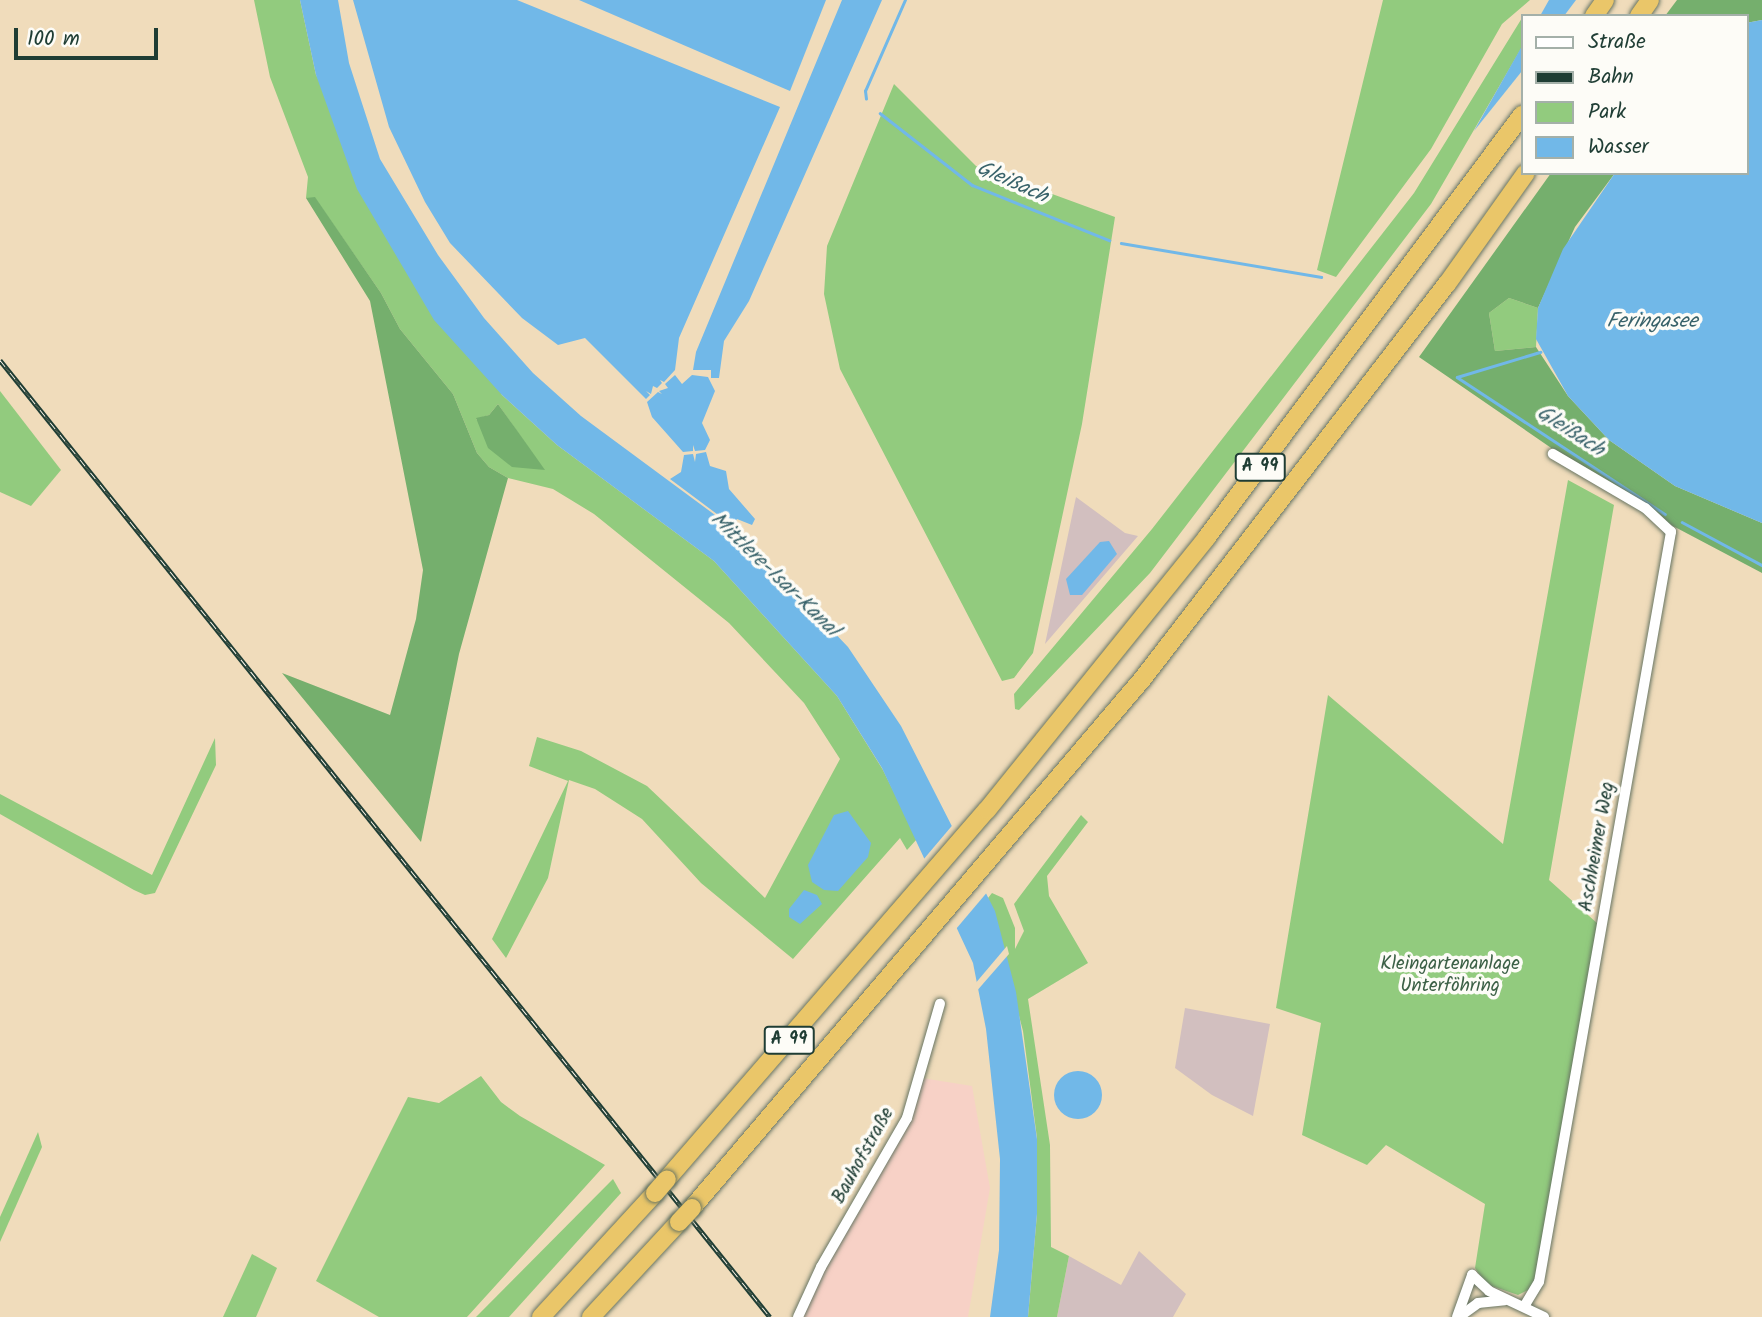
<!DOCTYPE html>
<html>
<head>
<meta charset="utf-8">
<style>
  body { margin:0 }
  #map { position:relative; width:1762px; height:1317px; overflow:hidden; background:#f0dcbb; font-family:Kalam,sans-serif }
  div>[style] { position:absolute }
  .built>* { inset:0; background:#f7d1c6 }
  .industrial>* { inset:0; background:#d2bfbf }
  .green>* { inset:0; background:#92cb7e }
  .forest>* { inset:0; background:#75af6d }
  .water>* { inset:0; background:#71b8e8 }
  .round { border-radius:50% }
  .pier>* { inset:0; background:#f0dcbb }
  .stream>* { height:2.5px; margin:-1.25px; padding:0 1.25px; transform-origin:1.25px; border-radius:1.25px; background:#71b8e8 }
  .roads { filter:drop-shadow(0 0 2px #687563) drop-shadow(0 0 2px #687563) }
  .minor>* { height:10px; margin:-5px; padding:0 5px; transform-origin:5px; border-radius:5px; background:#fff }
  .motorway>* { height:18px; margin:-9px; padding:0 9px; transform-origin:9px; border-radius:9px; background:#eac669 }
  .rail>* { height:5px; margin-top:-2.5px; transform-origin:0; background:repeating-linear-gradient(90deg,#fdfcf7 0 8px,#1f3d34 0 16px); box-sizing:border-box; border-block:2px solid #1f3d34 }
  .bridges { filter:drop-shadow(0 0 2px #687563) drop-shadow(0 0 2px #687563) }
  .motorway-bridge>* { height:18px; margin:-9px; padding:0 9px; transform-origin:9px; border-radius:9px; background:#eac669 }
  span { translate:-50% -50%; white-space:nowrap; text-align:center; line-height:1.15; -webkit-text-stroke:7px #fdfcf7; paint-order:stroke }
  .shield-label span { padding:2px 5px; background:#fdfcf7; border:2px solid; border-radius:5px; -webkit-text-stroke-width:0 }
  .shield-label { font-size:18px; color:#1f3d34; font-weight:700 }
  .street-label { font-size:19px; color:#1f3d34 }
  .park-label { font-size:19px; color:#3c6046 }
  .water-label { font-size:21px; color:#38626a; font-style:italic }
  .legend { position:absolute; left:1521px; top:14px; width:228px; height:161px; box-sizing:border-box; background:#fdfcf7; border:2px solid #a4b0a9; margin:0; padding:9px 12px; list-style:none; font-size:21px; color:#1f3d34 }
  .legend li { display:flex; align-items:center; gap:14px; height:35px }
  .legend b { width:35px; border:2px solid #a4b0a9 }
  .scale { position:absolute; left:14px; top:28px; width:144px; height:32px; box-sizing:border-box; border:4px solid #1f3d34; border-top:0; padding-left:9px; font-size:21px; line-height:24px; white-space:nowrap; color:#1f3d34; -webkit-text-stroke:5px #fdfcf7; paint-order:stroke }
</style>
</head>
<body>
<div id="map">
  <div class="built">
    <i style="clip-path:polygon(916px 1077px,972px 1086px,990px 1188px,968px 1317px,794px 1317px,903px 1117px)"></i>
  </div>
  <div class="industrial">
    <i style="clip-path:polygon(1076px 497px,1125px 533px,1138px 536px,1045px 644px)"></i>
    <i style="clip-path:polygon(1185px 1008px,1270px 1024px,1253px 1116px,1212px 1095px,1175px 1068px)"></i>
    <i style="clip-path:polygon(1139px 1251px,1186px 1294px,1173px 1317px,1057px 1317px,1069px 1256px,1121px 1285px)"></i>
  </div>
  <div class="green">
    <i style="clip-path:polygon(evenodd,254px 0,300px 0,316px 75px,502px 395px,557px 445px,714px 561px,837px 696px,883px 770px,917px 839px,907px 850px,900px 838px,793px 959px,701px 883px,642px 819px,595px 789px,569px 780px,548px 878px,506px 958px,492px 939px,568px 781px,529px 766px,537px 737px,581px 751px,647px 786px,765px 898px,840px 759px,804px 703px,729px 623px,594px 514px,553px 489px,508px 478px,489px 467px,477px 453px,453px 394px,400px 329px,381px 293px,315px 198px,306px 198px,308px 177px,270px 77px,254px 0,498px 404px,544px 470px,476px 419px,489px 415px,498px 404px)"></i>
    <i style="clip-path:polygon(1383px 0,1530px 0,1502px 24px,1431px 149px,1336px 277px,1317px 270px)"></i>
    <i style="clip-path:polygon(1522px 18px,1522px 47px,1431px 204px,1150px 573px,1019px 710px,1015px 709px,1014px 694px,1152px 529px,1414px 193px)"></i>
    <i style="clip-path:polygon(894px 84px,976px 166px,1115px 217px,1082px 424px,1033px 653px,1014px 678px,1002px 681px,840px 369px,824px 294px,827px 246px)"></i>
    <i style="clip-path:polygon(1509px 298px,1538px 308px,1536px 347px,1495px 351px,1489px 313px)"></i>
    <i style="clip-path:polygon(0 391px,61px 470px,31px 506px,0 492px)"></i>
    <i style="clip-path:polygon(1568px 480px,1614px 505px,1549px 880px,1598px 924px,1534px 1287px,1518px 1295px,1486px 1284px,1475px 1268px,1485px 1204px,1386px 1145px,1367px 1165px,1302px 1135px,1321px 1023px,1276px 1008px,1328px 695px,1503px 844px)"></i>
    <i style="clip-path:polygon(215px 738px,216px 765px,155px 893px,145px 895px,134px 890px,0 814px,0 794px,152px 875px)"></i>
    <i style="clip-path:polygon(1081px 815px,1088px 822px,1047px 876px,1049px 896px,1088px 963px,1028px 999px,1050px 1145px,1051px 1247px,1069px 1256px,1057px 1317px,1028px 1317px,1037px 1214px,1037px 1138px,1023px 1031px,988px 898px,992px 893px,1003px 898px,1015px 928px,1015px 949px,1024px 931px,1014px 904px)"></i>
    <i style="clip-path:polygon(481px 1076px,501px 1102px,520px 1116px,605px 1165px,467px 1317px,379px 1317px,316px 1281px,408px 1097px,439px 1103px)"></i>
    <i style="clip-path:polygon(38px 1132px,42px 1147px,0 1242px,0 1217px)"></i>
    <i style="clip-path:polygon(613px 1179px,621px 1193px,509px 1317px,476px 1317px)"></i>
    <i style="clip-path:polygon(252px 1254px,277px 1268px,256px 1317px,223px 1317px)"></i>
  </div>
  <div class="forest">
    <i style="clip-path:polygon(1677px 0,1762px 0,1762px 20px,1746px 23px,1746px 16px,1665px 16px)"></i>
    <i style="clip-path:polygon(1551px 173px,1615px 173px,1575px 227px,1538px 308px,1509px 298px,1489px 313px,1495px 351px,1536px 347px,1568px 396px,1609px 440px,1675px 486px,1762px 523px,1762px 573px,1637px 507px,1419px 357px)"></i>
    <i style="clip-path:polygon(315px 197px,381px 293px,400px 329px,453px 394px,477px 453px,489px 467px,508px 478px,459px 654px,421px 842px,282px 673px,390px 715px,416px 619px,423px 570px,370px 301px,306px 198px)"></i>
    <i style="clip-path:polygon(498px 404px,516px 429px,545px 470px,512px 467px,488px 448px,476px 418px,489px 415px)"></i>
  </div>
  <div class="water">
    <i style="clip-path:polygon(300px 0,338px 0,349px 63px,380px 159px,438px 255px,484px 318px,533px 373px,581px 416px,738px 532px,848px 647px,901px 726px,995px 911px,1016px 992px,1037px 1139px,1037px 1214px,1028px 1317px,990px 1317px,999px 1250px,1000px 1159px,986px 1029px,973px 963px,882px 768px,837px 696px,714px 561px,557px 445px,502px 395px,434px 320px,357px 189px,316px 75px)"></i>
    <i style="clip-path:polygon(353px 0,517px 0,780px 107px,679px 338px,675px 370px,664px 382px,660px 380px,662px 383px,657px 388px,653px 386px,651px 394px,646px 391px,650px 395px,646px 399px,585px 338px,558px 345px,522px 318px,450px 243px,425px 202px,389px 127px)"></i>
    <i style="clip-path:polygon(579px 0,826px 0,790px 91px)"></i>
    <i style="clip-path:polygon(842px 0,882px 0,749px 301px,724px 341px,719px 378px,711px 378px,711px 370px,693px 370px,696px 352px)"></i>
    <i style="clip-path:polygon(1549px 0,1576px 0,1564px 16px,1540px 16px)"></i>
    <i style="clip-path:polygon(1762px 20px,1762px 523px,1675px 486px,1609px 440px,1568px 396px,1536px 339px,1538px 308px,1563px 249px,1615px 173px,1746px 173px,1746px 23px)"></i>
    <i style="clip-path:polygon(1522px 46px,1522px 71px,1474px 131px)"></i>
    <i style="clip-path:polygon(675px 375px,682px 384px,692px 375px,708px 377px,715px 391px,702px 423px,710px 440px,705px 450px,695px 451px,693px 445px,693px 451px,683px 452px,652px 417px,647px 402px,658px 392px,662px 394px,659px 391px,668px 388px,665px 384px)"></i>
    <i style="clip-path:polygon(706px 452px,710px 466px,726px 471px,729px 489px,755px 519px,752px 525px,737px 519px,733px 526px,670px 479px,681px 472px,684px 455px,693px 454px,695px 462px,696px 454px)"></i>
    <i style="clip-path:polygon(1109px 541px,1117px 554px,1082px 595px,1070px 595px,1066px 579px,1100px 542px)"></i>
    <i style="clip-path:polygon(848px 811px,871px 843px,868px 857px,838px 891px,824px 890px,812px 882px,808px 865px,834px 815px)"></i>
    <i style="clip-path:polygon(804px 890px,817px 895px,822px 904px,800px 924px,789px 917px,789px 909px)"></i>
    <i class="round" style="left:1054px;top:1071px;width:48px;height:48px"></i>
  </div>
  <div class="pier">
    <i style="clip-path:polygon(956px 821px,989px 890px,956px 929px,923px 860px)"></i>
    <i style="clip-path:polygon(1007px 946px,1009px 954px,975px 993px,974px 985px)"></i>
  </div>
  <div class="stream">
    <i style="left:866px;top:99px;width:8px;rotate:-97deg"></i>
    <i style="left:865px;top:91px;width:99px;rotate:-66.3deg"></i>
    <i style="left:880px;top:113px;width:117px;rotate:38deg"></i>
    <i style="left:972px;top:185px;width:148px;rotate:21.9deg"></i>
    <i style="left:1121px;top:243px;width:203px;rotate:9.6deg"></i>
    <i style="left:1457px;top:377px;width:249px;rotate:33.4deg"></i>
    <i style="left:1457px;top:377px;width:87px;rotate:-16.8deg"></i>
    <i style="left:1682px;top:522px;width:91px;rotate:28.3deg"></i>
  </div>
  <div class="roads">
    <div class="minor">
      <i style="left:1525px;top:1305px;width:27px;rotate:-59deg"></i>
      <i style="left:1539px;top:1282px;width:762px;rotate:-80.02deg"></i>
      <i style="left:1671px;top:532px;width:35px;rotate:-137deg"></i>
      <i style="left:1645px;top:508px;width:107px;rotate:-149.6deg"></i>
      <i style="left:798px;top:1317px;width:55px;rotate:-65.3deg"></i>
      <i style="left:821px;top:1267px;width:172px;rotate:-60deg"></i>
      <i style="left:907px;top:1118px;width:119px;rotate:-73.9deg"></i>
      <i style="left:1457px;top:1317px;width:45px;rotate:-70.3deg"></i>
      <i style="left:1472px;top:1275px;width:23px;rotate:43deg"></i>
      <i style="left:1489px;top:1291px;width:61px;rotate:25.3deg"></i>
      <i style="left:1459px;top:1317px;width:24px;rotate:-36deg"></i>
      <i style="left:1478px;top:1303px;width:27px;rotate:-6deg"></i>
    </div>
    <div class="motorway">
      <i style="left:1594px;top:16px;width:19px;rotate:-55deg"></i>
      <i style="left:1639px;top:16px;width:19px;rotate:-55deg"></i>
      <i style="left:667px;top:1179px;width:488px;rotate:-49.1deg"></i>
      <i style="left:987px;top:810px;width:351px;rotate:-51.1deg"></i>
      <i style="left:1207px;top:537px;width:527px;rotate:-53.26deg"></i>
      <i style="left:692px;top:1208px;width:697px;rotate:-49.59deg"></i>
      <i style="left:1144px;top:677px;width:496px;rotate:-52.4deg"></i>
      <i style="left:1447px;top:284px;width:136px;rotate:-54.6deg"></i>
      <i style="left:541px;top:1317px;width:168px;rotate:-47.4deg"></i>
      <i style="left:591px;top:1317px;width:129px;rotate:-47.2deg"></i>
    </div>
  </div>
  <div class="rail">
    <i style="left:0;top:360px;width:1228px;rotate:51.18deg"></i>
  </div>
  <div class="bridges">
    <div class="motorway-bridge">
      <i style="left:655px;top:1193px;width:18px;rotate:-49deg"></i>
      <i style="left:679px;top:1222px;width:19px;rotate:-47deg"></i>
    </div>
  </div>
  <div class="shield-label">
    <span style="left:1260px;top:467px">A 99</span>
    <span style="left:789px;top:1040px">A 99</span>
  </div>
  <div class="street-label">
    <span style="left:1598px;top:847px;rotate:-80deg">Aschheimer Weg</span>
    <span style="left:864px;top:1156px;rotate:-61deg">Bauhofstraße</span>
  </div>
  <div class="park-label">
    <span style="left:1450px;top:976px">Kleingartenanlage<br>Unterföhring</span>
  </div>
  <div class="water-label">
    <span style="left:1012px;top:183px;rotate:24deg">Gleißach</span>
    <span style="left:1652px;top:322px">Feringasee</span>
    <span style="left:1570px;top:432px;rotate:33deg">Gleißach</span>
    <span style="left:774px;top:575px;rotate:44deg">Mittlere-Isar-Kanal</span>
  </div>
  <ul class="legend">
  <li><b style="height:9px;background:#fff"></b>Straße</li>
  <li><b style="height:9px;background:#1f3d34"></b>Bahn</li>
  <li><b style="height:19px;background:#92cb7e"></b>Park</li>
  <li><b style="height:19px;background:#71b8e8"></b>Wasser</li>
  </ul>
  <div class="scale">100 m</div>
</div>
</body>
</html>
